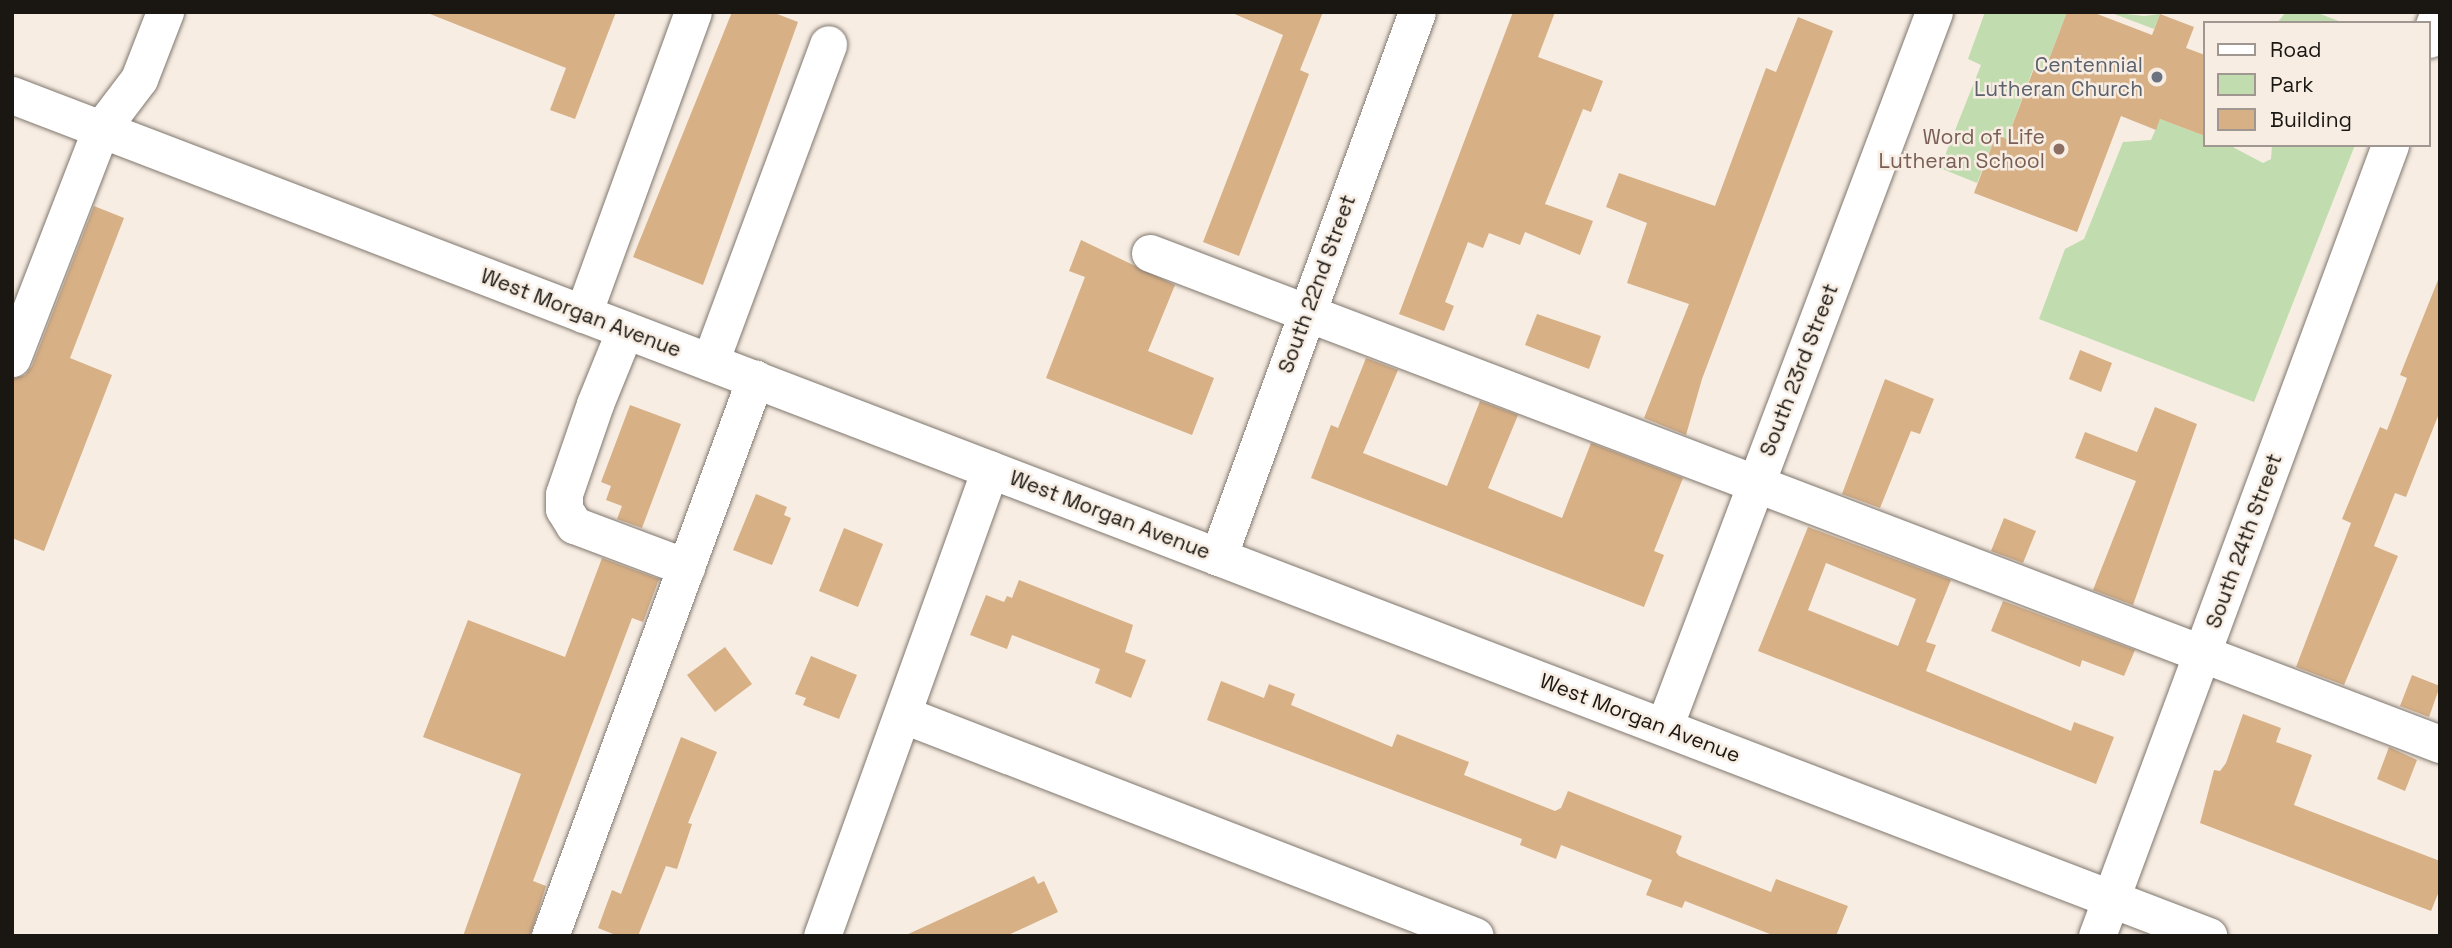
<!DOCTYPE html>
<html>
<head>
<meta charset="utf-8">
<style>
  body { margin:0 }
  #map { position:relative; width:2452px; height:948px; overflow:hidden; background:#f7ede3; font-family:"Space Grotesk",sans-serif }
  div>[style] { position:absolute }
  .green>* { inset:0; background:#c1dcae }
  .building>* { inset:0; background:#d7b086 }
  .roads { filter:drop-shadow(0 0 2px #80776e) drop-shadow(0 0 2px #80776e) }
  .minor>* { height:37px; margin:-18.5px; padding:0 18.5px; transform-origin:18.5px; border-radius:18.5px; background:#fff }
  .dots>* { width:19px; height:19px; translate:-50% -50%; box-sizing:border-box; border:4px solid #f7ede3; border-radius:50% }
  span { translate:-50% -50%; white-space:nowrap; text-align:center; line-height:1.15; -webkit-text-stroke:5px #f7ede3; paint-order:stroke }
  .worship-label { font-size:21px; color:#5b616d }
  .right { translate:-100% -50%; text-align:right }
  .education-label { font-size:21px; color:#785e54 }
  .street-label { font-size:21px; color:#1a1713 }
  .frame { position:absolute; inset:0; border:14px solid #1a1713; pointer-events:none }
  .legend { position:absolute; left:2203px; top:21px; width:228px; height:126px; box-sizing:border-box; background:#f7ede3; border:2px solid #9f9790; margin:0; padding:9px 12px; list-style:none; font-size:21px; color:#1a1713 }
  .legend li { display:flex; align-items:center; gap:14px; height:35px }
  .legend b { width:35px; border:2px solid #9f9790 }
</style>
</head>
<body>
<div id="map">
  <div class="green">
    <i style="clip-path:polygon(1985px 12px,2067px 12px,2045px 70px,2034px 67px,2007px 139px,1996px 135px,1977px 183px,1940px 168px,1981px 65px,1968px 59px)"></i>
    <i style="clip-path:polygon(2109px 12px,2144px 16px,2160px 14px,2154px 29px)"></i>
    <i style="clip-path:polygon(2286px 12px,2315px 12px,2344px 23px,2277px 23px)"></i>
    <i style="clip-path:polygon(2160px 119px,2205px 136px,2205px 145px,2229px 145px,2263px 163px,2271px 159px,2272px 145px,2355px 145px,2254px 402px,2039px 319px,2065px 249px,2084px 239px,2123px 142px,2151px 140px)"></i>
  </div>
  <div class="building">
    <i style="clip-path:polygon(425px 12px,616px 12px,575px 119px,550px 110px,566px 68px)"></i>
    <i style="clip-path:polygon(732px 12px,772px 12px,798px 22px,703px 285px,633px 257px)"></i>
    <i style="clip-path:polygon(1230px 12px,1323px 12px,1300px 70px,1309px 74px,1239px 256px,1203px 242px,1283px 35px)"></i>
    <i style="clip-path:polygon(1513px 12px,1555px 12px,1538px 57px,1603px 81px,1591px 112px,1583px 109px,1545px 204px,1593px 221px,1580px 255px,1525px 232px,1520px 245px,1489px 233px,1483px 248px,1468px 242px,1445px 302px,1454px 306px,1444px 331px,1399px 314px)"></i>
    <i style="clip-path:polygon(2067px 12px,2092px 12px,2152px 35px,2160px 14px,2194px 27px,2186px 48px,2205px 55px,2205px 136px,2160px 119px,2156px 130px,2121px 116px,2077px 232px,1974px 193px,1996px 135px,2007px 139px,2035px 66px,2045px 70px)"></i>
    <i style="clip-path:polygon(1798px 17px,1833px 31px,1702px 379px,1686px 435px,1644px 418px,1689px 304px,1627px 283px,1647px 223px,1606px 207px,1619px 173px,1715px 206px,1766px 68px,1776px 72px)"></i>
    <i style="clip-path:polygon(94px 206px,124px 218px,70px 358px,112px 375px,44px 551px,12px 538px,12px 379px,25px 375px,32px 366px)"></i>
    <i style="clip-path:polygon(1081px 240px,1175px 285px,1148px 351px,1214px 378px,1192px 435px,1046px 378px,1085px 277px,1069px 271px)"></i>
    <i style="clip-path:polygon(2438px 280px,2440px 411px,2406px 497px,2395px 493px,2374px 546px,2398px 556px,2344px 685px,2296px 667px,2351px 523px,2342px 519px,2380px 427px,2387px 430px,2407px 378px,2400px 375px)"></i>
    <i style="clip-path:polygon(1537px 314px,1601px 336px,1589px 369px,1525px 345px)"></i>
    <i style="clip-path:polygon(2080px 350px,2112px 363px,2101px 392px,2069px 379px)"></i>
    <i style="clip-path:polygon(1366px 358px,1398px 370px,1363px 453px,1447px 486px,1480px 401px,1518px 415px,1488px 488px,1562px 518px,1591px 443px,1683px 478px,1654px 551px,1664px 555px,1644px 607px,1311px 478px,1331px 425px,1338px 428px)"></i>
    <i style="clip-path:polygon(1885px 379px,1934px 399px,1920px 434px,1911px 431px,1880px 508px,1842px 494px)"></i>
    <i style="clip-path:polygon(630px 405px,681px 424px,642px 528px,617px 519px,622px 506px,606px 500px,611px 486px,601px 482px)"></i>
    <i style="clip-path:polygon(2155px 407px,2197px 424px,2133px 605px,2093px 590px,2136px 481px,2075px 458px,2085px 432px,2137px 452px)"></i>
    <i style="clip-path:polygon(756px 494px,787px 507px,784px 515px,791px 518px,772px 565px,733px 550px)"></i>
    <i style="clip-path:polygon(2004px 518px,2036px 531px,2023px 563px,1991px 551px)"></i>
    <i style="clip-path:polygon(evenodd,1808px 527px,1951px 580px,1926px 642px,1936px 645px,1926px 671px,2071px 731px,2074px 722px,2114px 737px,2096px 784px,1758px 651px,1808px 527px,1826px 563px,1916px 599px,1898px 646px,1808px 610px,1826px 563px)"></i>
    <i style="clip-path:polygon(844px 528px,883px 544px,858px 607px,819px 591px)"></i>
    <i style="clip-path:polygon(602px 558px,659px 579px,643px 622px,632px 618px,533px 881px,546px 886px,530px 936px,463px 936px,521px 774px,423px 737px,468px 620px,565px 657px)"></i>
    <i style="clip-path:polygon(1019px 580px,1133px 625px,1125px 652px,1146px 660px,1131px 698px,1095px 683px,1100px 669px,1012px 635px,1007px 649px,970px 635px,986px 595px,1004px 602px,1007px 596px,1012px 598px)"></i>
    <i style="clip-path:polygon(2003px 601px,2135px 650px,2124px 676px,2082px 660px,2080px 667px,1991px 631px)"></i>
    <i style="clip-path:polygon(725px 647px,752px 684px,715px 712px,687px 675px)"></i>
    <i style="clip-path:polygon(811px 656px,857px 675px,839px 719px,803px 705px,806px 698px,795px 694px)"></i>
    <i style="clip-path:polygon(2412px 675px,2440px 686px,2429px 717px,2400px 706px)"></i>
    <i style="clip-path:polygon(1221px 681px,1264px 698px,1269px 684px,1295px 694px,1291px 705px,1392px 747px,1397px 734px,1469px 762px,1464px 775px,1555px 811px,1561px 808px,1568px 791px,1682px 836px,1676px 852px,1679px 856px,1771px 892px,1776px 879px,1848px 906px,1836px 936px,1775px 936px,1685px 901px,1682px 908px,1646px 895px,1652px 880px,1561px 845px,1556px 859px,1520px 845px,1522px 839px,1207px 720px)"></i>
    <i style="clip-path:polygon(2243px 714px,2281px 728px,2276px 742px,2312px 755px,2294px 805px,2440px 861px,2440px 889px,2431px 911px,2200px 823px,2214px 770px,2220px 771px,2226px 763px)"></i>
    <i style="clip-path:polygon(681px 737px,717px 752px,688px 823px,692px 824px,677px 869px,666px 866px,638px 936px,618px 936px,598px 928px,612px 890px,621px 894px)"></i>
    <i style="clip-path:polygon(2389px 747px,2417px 760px,2405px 791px,2377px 779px)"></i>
    <i style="clip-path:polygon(1034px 876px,1038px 884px,1044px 881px,1058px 912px,1006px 936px,904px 936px)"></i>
  </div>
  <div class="roads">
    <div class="minor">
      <i style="left:2429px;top:39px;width:29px;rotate:-70deg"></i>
      <i style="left:12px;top:95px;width:2352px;rotate:20.95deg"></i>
      <i style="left:1150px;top:253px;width:1380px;rotate:20.84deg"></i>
      <i style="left:583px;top:314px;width:321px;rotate:-70deg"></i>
      <i style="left:625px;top:330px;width:80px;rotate:112.1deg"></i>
      <i style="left:595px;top:404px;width:95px;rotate:109deg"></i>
      <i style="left:564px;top:494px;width:15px;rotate:90deg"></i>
      <i style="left:564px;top:509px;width:19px;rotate:58deg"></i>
      <i style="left:574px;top:525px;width:120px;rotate:20.6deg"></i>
      <i style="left:12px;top:358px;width:246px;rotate:-68.8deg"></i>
      <i style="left:101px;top:129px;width:63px;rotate:-52.8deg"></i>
      <i style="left:139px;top:79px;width:72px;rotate:-68.8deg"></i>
      <i style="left:710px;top:362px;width:339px;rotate:-69.6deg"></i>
      <i style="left:1218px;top:557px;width:580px;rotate:-69.94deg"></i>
      <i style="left:904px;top:715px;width:612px;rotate:21.16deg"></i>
      <i style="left:1664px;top:727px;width:764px;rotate:-69.31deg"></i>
      <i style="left:550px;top:936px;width:594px;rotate:-69.79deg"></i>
      <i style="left:822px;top:936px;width:496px;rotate:-70.2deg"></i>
      <i style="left:2097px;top:936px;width:844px;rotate:-69.67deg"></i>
    </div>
  </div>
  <div class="dots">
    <i style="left:2157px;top:77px;background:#6b7280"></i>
    <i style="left:2059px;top:149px;background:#8d6e63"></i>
  </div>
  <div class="worship-label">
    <span class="right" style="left:2143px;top:77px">Centennial<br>Lutheran Church</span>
  </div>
  <div class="education-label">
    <span class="right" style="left:2045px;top:149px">Word of Life<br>Lutheran School</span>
  </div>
  <div class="street-label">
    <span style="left:1317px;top:284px;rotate:-70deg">South 22nd Street</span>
    <span style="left:581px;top:313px;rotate:21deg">West Morgan Avenue</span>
    <span style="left:1799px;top:370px;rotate:-69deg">South 23rd Street</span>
    <span style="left:1110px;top:515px;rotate:21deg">West Morgan Avenue</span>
    <span style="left:2244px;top:541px;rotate:-70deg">South 24th Street</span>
    <span style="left:1640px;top:718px;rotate:21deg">West Morgan Avenue</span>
  </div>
  <div class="frame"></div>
  <ul class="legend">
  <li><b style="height:9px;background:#fff"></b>Road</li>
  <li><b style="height:19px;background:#c1dcae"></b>Park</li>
  <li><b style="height:19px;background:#d7b086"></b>Building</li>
  </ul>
</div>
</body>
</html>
